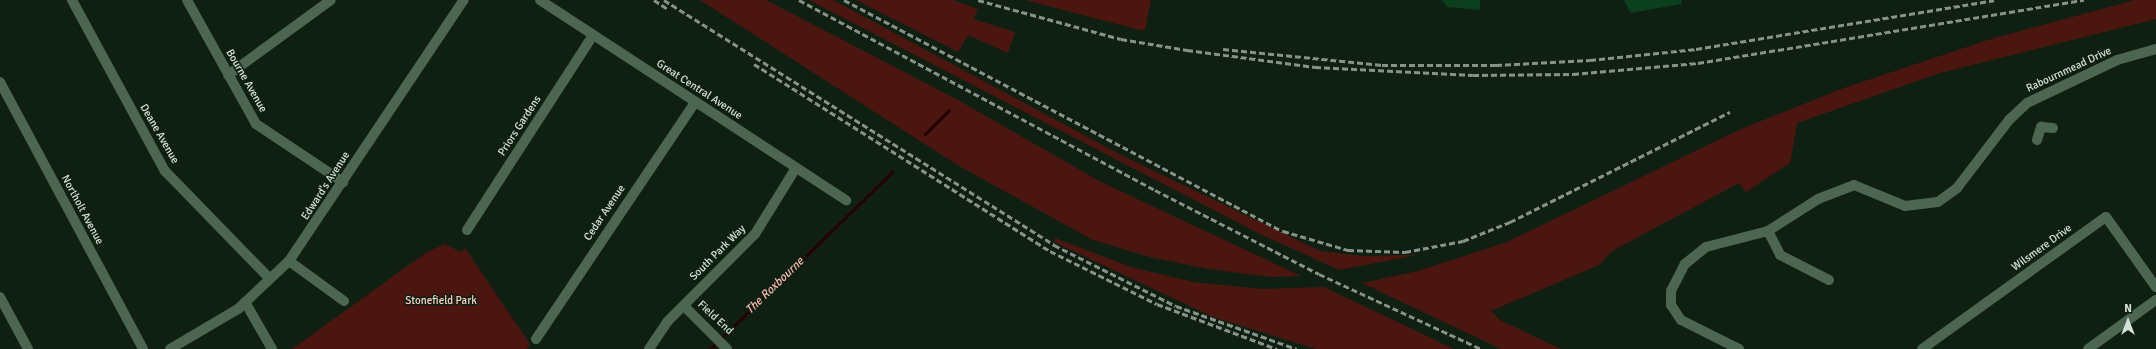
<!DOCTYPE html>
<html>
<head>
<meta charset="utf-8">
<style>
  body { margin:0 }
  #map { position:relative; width:2156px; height:349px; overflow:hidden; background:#0f2013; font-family:Signika,sans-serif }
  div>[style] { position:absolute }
  .green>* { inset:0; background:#4b160f }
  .stream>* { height:3px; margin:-1.5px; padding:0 1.5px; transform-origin:1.5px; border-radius:1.5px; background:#250000 }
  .building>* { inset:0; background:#0b3f1e }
  .minor>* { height:10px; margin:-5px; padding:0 5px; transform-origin:5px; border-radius:5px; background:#4c6652 }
  .rail>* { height:3px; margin-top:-1.5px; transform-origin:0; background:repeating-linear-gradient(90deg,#859389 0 6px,transparent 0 9px) }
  span { translate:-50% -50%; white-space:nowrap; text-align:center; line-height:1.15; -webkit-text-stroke:3px #0f2013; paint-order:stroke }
  .street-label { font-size:11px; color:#d7e3da }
  .park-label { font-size:11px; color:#fcd1c8 }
  .water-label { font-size:12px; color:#fabaaf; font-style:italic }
  .north { position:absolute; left:2108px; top:301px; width:40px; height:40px; -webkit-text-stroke:3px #0f2013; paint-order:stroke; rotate:0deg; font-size:11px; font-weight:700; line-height:16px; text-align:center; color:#d7e3da }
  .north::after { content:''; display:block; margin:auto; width:14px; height:18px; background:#d7e3da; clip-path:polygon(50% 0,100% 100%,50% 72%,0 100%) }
</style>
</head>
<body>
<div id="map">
  <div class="green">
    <i style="clip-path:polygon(700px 0,766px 0,958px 100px,1099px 181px,1301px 276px,1272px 277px,1208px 269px,1150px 257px,1093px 240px,959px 166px)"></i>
    <i style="clip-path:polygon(809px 0,833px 0,1125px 157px,1320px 251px,1363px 256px,1417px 255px,1339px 270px,1258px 233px)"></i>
    <i style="clip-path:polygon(856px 0,953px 0,978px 9px,973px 19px,1015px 32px,1008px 53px,968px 35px,958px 52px)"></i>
    <i style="clip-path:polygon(1025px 0,1151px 0,1145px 30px,1140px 30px)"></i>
    <i style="clip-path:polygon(2135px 0,2156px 0,2156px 19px,1940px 73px,1797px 123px,1790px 163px,1746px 192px,1739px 183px,1612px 251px,1599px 265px,1491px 311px,1500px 320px,1561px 349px,1501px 349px,1362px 283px,1418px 271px,1507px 242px,1741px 129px,1844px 88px,1991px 39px)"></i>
    <i style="clip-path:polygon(1055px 238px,1131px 267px,1193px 282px,1263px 289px,1324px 287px,1454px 349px,1316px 349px,1213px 317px,1054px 242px)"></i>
    <i style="clip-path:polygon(445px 244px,461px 252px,465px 248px,530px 344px,527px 349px,292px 349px,427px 252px)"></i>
  </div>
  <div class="stream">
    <i style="left:925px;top:134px;width:34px;rotate:-45deg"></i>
    <i style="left:710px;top:349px;width:255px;rotate:-44.2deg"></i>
  </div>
  <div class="building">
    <i style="clip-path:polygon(1442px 0,1480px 0,1480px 10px,1447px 7px)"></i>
    <i style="clip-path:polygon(1624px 0,1681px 0,1682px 4px,1630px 13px)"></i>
  </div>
  <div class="minor">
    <i style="left:72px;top:0;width:195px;rotate:61.5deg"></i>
    <i style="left:165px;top:171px;width:149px;rotate:45.8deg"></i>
    <i style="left:187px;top:0;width:142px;rotate:60.9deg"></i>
    <i style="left:256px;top:124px;width:105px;rotate:33.7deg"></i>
    <i style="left:540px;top:0;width:366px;rotate:33.2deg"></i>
    <i style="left:228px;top:75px;width:127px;rotate:-36.1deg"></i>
    <i style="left:0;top:82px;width:303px;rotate:61.8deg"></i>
    <i style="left:2037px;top:140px;width:14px;rotate:-73deg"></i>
    <i style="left:2041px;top:127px;width:12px;rotate:5deg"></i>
    <i style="left:467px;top:230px;width:232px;rotate:-57.1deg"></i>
    <i style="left:1768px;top:231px;width:27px;rotate:63deg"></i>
    <i style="left:1780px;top:255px;width:55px;rotate:27deg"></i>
    <i style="left:289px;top:261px;width:68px;rotate:36deg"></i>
    <i style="left:0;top:297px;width:59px;rotate:61.7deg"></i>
    <i style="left:245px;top:302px;width:54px;rotate:60.1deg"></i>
    <i style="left:684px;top:306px;width:61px;rotate:45deg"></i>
    <i style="left:536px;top:339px;width:285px;rotate:-56.1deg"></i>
    <i style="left:170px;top:349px;width:79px;rotate:-30.5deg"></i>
    <i style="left:238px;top:309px;width:70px;rotate:-43.3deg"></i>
    <i style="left:289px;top:261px;width:314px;rotate:-56.2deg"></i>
    <i style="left:649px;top:349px;width:32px;rotate:-56deg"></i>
    <i style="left:667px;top:322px;width:124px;rotate:-45deg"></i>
    <i style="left:755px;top:234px;width:78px;rotate:-58.2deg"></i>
    <i style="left:1739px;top:349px;width:65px;rotate:-153.4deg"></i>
    <i style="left:1681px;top:320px;width:18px;rotate:-124deg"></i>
    <i style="left:1671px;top:305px;width:14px;rotate:-90deg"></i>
    <i style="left:1671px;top:291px;width:30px;rotate:-63deg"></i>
    <i style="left:1685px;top:264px;width:27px;rotate:-39deg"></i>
    <i style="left:1706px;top:247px;width:64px;rotate:-14.5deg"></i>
    <i style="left:1768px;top:231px;width:59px;rotate:-32.6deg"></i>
    <i style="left:1818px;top:199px;width:39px;rotate:-21deg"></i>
    <i style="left:1854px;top:185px;width:55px;rotate:22.4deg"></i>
    <i style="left:1905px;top:206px;width:33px;rotate:-7deg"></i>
    <i style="left:1938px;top:202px;width:24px;rotate:-36deg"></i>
    <i style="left:1957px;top:188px;width:86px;rotate:-52.6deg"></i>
    <i style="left:2009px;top:120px;width:25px;rotate:-43deg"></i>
    <i style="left:2027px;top:103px;width:100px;rotate:-25.5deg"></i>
    <i style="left:2117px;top:60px;width:41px;rotate:-15.8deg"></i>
    <i style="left:1922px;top:349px;width:226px;rotate:-35.7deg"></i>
    <i style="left:2106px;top:217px;width:86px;rotate:54.5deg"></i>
    <i style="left:2088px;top:349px;width:84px;rotate:-35.8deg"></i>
  </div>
  <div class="rail">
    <i style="left:654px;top:0;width:17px;rotate:33deg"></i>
    <i style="left:664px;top:0;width:461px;rotate:32.1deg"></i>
    <i style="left:1054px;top:245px;width:136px;rotate:26.6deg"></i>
    <i style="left:1176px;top:306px;width:128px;rotate:19.6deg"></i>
    <i style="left:799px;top:0;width:404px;rotate:28.1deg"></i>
    <i style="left:1155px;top:190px;width:184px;rotate:27.1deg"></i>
    <i style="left:1319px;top:274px;width:179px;rotate:24.8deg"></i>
    <i style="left:844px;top:0;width:496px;rotate:27.8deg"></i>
    <i style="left:1283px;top:231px;width:68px;rotate:16.3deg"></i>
    <i style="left:1348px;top:250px;width:57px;rotate:2deg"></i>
    <i style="left:1405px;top:252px;width:59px;rotate:-10.7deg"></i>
    <i style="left:1463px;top:241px;width:51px;rotate:-22deg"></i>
    <i style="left:1510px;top:222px;width:246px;rotate:-26.6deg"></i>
    <i style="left:978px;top:0;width:148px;rotate:15.3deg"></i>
    <i style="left:1121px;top:39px;width:67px;rotate:9.5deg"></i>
    <i style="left:1187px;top:50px;width:129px;rotate:7.6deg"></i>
    <i style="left:1315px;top:67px;width:158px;rotate:2.9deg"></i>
    <i style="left:1473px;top:75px;width:100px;rotate:-0.6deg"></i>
    <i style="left:1573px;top:74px;width:125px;rotate:-5deg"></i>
    <i style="left:1698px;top:63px;width:391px;rotate:-9.3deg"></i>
    <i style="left:1223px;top:49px;width:160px;rotate:5.7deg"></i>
    <i style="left:1382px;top:65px;width:114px"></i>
    <i style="left:1496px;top:65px;width:94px;rotate:-3deg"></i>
    <i style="left:1590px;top:60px;width:107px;rotate:-5.9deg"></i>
    <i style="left:1696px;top:49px;width:302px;rotate:-9.3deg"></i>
    <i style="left:754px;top:64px;width:350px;rotate:32.3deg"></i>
    <i style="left:1050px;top:251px;width:119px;rotate:26.4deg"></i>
    <i style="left:1157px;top:304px;width:128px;rotate:20.6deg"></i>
  </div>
  <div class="street-label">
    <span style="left:2069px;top:70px;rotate:-25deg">Rabournmead Drive</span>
    <span style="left:246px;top:81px;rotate:60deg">Bourne Avenue</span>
    <span style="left:699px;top:90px;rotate:33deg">Great Central Avenue</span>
    <span style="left:520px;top:126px;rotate:-57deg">Priors Gardens</span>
    <span style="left:159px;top:134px;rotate:60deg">Deane Avenue</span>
    <span style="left:326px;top:186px;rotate:-57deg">Edward's Avenue</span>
    <span style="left:82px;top:210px;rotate:62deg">Northolt Avenue</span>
    <span style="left:605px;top:213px;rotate:-56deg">Cedar Avenue</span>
    <span style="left:2042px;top:248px;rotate:-36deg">Wilsmere Drive</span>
    <span style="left:718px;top:253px;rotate:-45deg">South Park Way</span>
    <span style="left:715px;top:318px;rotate:43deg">Field End</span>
  </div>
  <div class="park-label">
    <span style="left:441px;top:301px">Stonefield Park</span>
  </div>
  <div class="water-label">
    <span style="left:775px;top:286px;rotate:-44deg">The Roxbourne</span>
  </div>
  <div class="north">N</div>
</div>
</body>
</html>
